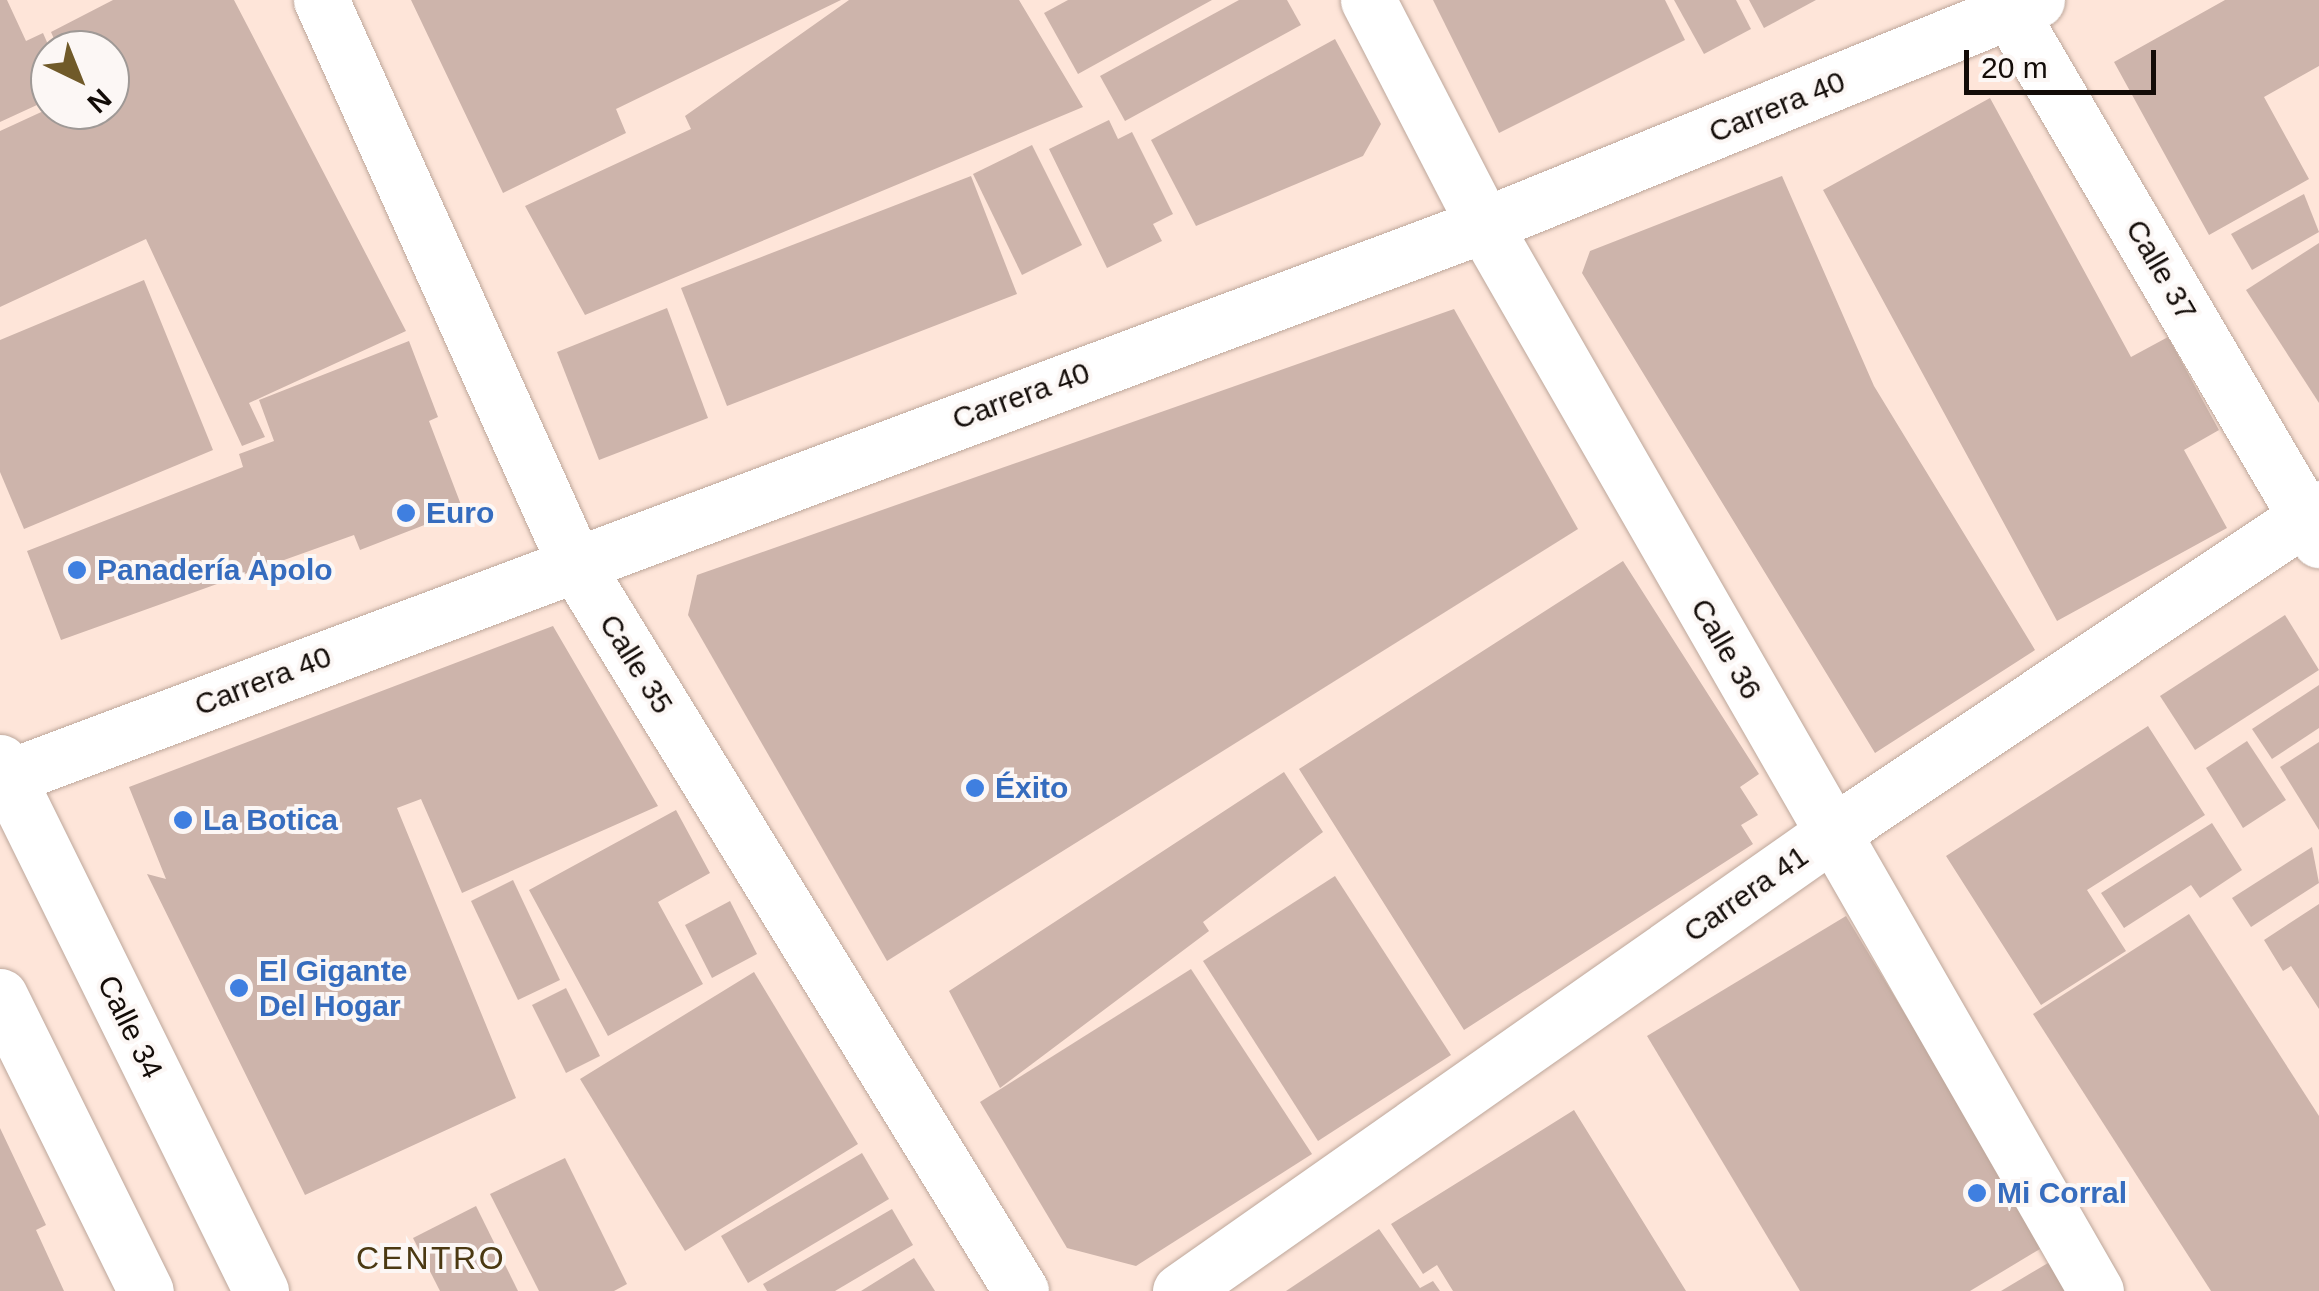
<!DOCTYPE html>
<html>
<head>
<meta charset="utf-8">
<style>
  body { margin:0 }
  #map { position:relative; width:2319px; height:1291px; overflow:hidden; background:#fee5d9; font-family:Helvetica,sans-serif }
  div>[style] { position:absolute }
  .building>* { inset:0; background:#cdb4ab }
  .roads { filter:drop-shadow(0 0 2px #bda79b) drop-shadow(0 0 2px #bda79b) }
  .street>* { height:55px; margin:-27.5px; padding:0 27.5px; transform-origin:27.5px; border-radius:27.5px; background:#fff }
  .secondary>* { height:55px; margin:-27.5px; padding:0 27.5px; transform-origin:27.5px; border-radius:27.5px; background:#fff }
  .dots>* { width:28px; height:28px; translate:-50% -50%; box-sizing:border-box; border:5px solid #fcf7f5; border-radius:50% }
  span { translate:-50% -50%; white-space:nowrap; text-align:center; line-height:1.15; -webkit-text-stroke:8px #fcf7f5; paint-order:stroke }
  .street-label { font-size:30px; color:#130c08 }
  .shop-label { font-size:30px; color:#366cbe; font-weight:700 }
  .left { translate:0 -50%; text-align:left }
  .neighbourhood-label { font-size:32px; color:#4b3912; letter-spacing:2.5px }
  .north { position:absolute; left:30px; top:30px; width:100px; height:100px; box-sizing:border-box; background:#fcf7f5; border:2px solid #9f9996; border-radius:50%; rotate:137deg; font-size:28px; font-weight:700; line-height:40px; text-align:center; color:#130c08 }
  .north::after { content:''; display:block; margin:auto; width:35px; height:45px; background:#705a29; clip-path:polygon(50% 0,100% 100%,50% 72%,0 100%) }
  .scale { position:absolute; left:1964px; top:50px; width:192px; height:45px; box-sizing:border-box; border:5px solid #130c08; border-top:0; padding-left:12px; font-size:30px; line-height:35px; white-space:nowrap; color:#130c08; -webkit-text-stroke:8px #fcf7f5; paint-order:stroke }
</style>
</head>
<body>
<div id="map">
  <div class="building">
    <i style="clip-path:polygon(0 0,7px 0,26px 41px,43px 33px,50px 49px,50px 99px,0 122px)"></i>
    <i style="clip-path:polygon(113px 0,234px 0,406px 331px,249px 403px,265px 437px,242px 446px,146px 239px,0 307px,0 131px,50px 108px,110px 110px,110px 50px,59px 50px,51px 32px)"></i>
    <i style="clip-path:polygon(411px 0,841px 0,616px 109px,626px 133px,503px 193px)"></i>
    <i style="clip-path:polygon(849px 0,1019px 0,1083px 107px,585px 315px,525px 206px,691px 129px,685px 116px)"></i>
    <i style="clip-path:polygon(1068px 0,1212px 0,1078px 74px,1044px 13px)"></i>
    <i style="clip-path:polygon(1239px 0,1287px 0,1301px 25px,1125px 121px,1100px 76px)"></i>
    <i style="clip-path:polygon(1433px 0,1665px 0,1685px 40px,1499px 133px)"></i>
    <i style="clip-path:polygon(1674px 0,1736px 0,1751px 29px,1704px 54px)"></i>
    <i style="clip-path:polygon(1749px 0,1816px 0,1764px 28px)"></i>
    <i style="clip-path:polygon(2225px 0,2319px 0,2319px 66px,2264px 97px,2309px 179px,2209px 235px,2114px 62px)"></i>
    <i style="clip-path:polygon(1335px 39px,1381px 124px,1363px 156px,1196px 226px,1151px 140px)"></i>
    <i style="clip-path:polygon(1990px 98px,2131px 357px,2168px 337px,2219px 430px,2184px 450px,2227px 528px,2057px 621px,1823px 190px)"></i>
    <i style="clip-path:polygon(1109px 120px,1118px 139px,1132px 132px,1173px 214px,1153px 224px,1162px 241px,1107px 268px,1049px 149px)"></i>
    <i style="clip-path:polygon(1032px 145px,1082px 245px,1022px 275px,973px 174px)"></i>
    <i style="clip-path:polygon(971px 176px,1017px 294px,727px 406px,681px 288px)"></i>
    <i style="clip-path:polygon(1782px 176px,1874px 386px,2035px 650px,1875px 753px,1582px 273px,1590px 251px)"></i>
    <i style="clip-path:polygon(2304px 194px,2319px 232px,2252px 270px,2231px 234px)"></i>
    <i style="clip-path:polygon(2319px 243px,2319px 403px,2246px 290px)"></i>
    <i style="clip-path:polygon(144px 280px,213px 450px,24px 529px,0 472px,0 340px)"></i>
    <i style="clip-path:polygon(667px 308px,708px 418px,599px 460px,557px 352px)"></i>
    <i style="clip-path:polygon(1454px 309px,1578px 529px,887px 961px,688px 615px,697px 575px)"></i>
    <i style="clip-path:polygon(409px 341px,438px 417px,429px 421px,463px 510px,360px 550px,354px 535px,61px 640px,27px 551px,243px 467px,239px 454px,274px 441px,259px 400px)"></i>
    <i style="clip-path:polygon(1623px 561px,1759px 774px,1740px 787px,1758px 815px,1741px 825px,1753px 844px,1464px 1030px,1299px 769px)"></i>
    <i style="clip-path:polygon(2285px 615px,2319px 670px,2195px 750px,2160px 696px)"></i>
    <i style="clip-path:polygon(553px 626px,658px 806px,462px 893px,421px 799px,397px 808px,516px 1098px,305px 1195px,147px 874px,166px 879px,129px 787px)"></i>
    <i style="clip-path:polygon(2319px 685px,2319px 728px,2272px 759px,2252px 729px)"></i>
    <i style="clip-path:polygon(2148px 726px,2205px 815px,2087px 890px,2126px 951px,2041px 1005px,1946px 856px)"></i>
    <i style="clip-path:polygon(2247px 741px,2286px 800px,2243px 828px,2206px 768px)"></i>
    <i style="clip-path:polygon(2319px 742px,2319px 830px,2280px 767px)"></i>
    <i style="clip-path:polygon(1284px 772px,1323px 832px,1203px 922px,1209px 931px,1000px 1088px,949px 991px)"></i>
    <i style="clip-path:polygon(676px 810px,710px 873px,658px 902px,703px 984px,608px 1036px,529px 890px)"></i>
    <i style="clip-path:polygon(2212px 823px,2242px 870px,2200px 898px,2191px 885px,2124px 928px,2101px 893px)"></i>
    <i style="clip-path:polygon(2312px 847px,2319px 883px,2251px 927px,2232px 898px)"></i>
    <i style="clip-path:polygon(1335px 876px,1451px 1055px,1318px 1141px,1203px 961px)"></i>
    <i style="clip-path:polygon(513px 880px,560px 980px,518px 1000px,471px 901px)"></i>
    <i style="clip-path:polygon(730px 901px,757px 954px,712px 978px,685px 925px)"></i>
    <i style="clip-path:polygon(2319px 904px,2319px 1009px,2291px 966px,2283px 971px,2264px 940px)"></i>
    <i style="clip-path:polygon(2189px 914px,2319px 1116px,2319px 1291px,2211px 1291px,2033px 1014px)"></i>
    <i style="clip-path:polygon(1846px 916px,2045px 1246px,1970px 1291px,1800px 1291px,1647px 1036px)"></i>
    <i style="clip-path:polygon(1191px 969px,1312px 1154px,1136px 1266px,1067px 1248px,980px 1102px)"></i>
    <i style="clip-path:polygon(754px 972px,858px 1144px,685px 1251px,580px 1079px)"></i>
    <i style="clip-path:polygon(566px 988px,600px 1056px,566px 1073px,532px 1005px)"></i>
    <i style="clip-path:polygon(1574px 1110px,1686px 1291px,1453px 1291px,1437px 1265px,1423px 1274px,1391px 1224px)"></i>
    <i style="clip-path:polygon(0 1128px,46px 1225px,36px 1230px,64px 1291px,0 1291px)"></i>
    <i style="clip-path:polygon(862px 1153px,889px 1199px,748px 1283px,721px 1236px)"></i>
    <i style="clip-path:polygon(565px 1158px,627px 1284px,614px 1291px,539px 1291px,490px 1194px)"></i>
    <i style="clip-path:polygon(476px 1206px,518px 1291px,440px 1291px,413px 1238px)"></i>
    <i style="clip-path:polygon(892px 1209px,913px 1245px,835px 1291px,767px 1291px,763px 1284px)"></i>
    <i style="clip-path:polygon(1379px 1229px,1420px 1288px,1433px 1281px,1440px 1291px,1286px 1291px)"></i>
    <i style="clip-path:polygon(914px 1258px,935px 1291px,861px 1291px)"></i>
    <i style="clip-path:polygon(2053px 1260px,2071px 1291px,2001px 1291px)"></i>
  </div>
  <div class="roads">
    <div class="street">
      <i style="left:1368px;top:0;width:253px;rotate:62.7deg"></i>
      <i style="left:1484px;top:225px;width:1229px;rotate:60.14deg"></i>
      <i style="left:1180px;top:1291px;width:795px;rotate:-35.07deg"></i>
      <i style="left:1831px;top:834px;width:587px;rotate:-33.74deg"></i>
    </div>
    <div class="secondary">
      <i style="left:321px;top:0;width:616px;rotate:65.76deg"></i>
      <i style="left:574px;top:562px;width:855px;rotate:58.48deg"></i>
      <i style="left:2003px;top:0;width:626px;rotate:59.66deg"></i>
      <i style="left:0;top:762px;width:590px;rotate:63.74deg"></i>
      <i style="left:0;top:780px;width:1584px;rotate:-20.51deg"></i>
      <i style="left:1484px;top:225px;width:597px;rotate:-22.14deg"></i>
      <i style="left:0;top:996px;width:329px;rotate:63.7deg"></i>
    </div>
  </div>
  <div class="dots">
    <i style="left:406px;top:513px;background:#3f7fe0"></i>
    <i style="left:77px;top:570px;background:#3f7fe0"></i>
    <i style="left:975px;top:788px;background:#3f7fe0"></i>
    <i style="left:183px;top:820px;background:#3f7fe0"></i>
    <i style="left:239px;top:988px;background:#3f7fe0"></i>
    <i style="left:1977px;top:1193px;background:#3f7fe0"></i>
  </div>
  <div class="street-label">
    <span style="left:1777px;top:107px;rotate:-22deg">Carrera 40</span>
    <span style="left:2161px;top:270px;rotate:60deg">Calle 37</span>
    <span style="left:1021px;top:396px;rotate:-20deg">Carrera 40</span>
    <span style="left:1726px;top:649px;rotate:60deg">Calle 36</span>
    <span style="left:636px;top:664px;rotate:58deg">Calle 35</span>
    <span style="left:263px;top:681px;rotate:-21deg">Carrera 40</span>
    <span style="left:1746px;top:894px;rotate:-35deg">Carrera 41</span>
    <span style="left:130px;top:1027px;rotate:64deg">Calle 34</span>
  </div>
  <div class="shop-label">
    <span class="left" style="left:426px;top:513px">Euro</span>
    <span class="left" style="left:97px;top:570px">Panadería Apolo</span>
    <span class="left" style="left:995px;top:788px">Éxito</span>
    <span class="left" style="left:203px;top:820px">La Botica</span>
    <span class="left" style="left:259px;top:988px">El Gigante<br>Del Hogar</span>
    <span class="left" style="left:1997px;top:1193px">Mi Corral</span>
  </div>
  <div class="neighbourhood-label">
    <span style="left:431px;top:1258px">CENTRO</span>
  </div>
  <div class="north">N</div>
  <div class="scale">20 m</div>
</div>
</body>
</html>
